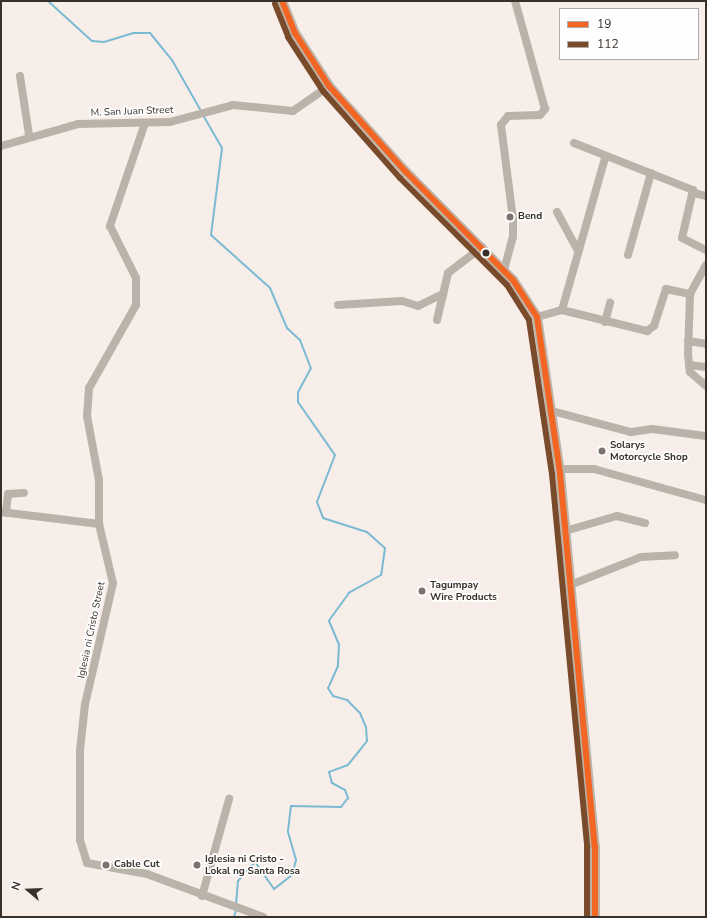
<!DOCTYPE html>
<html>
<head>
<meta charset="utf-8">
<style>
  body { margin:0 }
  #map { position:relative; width:707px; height:918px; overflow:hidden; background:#f8eee9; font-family:"Nunito Sans",sans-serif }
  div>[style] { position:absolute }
  .stream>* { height:2px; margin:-1px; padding:0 1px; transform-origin:1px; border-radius:1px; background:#7bbad3 }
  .minor>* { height:8px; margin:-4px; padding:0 4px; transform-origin:4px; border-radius:4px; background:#bab3aa }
  .major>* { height:10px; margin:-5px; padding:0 5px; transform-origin:5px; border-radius:5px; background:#bcb4a9 }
  .bus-1>* { height:6px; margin:-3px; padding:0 3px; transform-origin:3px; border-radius:3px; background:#f26522 }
  .bus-2>* { height:6px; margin:-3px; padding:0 3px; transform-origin:3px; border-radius:3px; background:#7a4b2a }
  .dots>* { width:11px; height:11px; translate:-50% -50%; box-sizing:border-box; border:2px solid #fefefe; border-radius:50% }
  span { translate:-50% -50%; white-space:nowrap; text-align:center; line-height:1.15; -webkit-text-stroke:3.5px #fefefe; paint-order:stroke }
  .street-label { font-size:10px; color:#3a302a }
  .poi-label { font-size:10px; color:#3a302a; font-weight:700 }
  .left { translate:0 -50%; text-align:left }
  .frame { position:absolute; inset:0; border:2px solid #3a302a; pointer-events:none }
  .legend { position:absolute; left:559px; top:8px; width:140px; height:52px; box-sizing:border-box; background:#fefefe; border:1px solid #b0aca9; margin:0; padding:5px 7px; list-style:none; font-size:12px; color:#3a302a }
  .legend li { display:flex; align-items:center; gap:8px; height:20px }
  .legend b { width:20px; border:1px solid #b0aca9 }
  .north { position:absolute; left:8px; top:870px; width:40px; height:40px; -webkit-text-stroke:3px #fefefe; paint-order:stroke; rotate:289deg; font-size:11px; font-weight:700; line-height:16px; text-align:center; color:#3a302a }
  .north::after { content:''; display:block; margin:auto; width:14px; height:18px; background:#3a302a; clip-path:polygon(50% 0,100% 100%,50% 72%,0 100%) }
</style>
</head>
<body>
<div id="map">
  <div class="stream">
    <i style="left:48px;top:1px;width:59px;rotate:42.3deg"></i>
    <i style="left:92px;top:41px;width:12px;rotate:5deg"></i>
    <i style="left:104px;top:42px;width:30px;rotate:-17deg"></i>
    <i style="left:133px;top:33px;width:17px"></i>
    <i style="left:150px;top:33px;width:35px;rotate:51deg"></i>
    <i style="left:172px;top:60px;width:59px;rotate:60.4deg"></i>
    <i style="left:203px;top:115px;width:38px;rotate:60deg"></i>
    <i style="left:222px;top:148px;width:88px;rotate:97.2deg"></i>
    <i style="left:211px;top:235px;width:79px;rotate:41.9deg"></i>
    <i style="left:270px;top:288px;width:43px;rotate:67deg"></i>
    <i style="left:287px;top:328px;width:18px;rotate:43deg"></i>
    <i style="left:300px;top:340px;width:30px;rotate:69deg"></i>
    <i style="left:311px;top:368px;width:27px;rotate:118deg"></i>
    <i style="left:298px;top:392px;width:10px;rotate:90deg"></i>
    <i style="left:298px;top:402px;width:65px;rotate:55.1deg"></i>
    <i style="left:335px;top:455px;width:50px;rotate:111deg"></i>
    <i style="left:317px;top:502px;width:17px;rotate:69deg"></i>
    <i style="left:323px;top:518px;width:46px;rotate:17.7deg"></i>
    <i style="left:367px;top:532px;width:24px;rotate:42deg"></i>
    <i style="left:385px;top:548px;width:27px;rotate:98deg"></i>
    <i style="left:381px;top:575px;width:37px;rotate:151deg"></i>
    <i style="left:349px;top:593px;width:34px;rotate:126deg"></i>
    <i style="left:329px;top:621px;width:25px;rotate:67deg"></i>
    <i style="left:339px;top:644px;width:22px;rotate:93deg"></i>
    <i style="left:338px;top:666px;width:24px;rotate:114deg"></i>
    <i style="left:328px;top:688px;width:9px;rotate:58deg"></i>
    <i style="left:333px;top:696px;width:15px;rotate:16deg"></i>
    <i style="left:347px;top:700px;width:18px;rotate:45deg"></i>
    <i style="left:360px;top:713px;width:15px;rotate:67deg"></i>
    <i style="left:366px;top:727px;width:14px;rotate:86deg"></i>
    <i style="left:367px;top:741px;width:11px;rotate:128deg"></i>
    <i style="left:360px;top:750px;width:19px;rotate:129deg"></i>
    <i style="left:348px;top:765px;width:20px;rotate:160deg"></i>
    <i style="left:329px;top:772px;width:11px;rotate:75deg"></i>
    <i style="left:332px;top:783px;width:15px;rotate:28deg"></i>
    <i style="left:345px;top:790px;width:9px;rotate:69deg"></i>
    <i style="left:348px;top:798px;width:11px;rotate:128deg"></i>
    <i style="left:341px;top:807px;width:50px;rotate:-178.9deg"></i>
    <i style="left:291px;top:806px;width:26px;rotate:97deg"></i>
    <i style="left:288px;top:832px;width:29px;rotate:74deg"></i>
    <i style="left:296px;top:860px;width:16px;rotate:105deg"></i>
    <i style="left:292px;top:875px;width:23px;rotate:142deg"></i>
    <i style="left:274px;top:889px;width:33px;rotate:-125deg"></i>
    <i style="left:255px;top:862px;width:25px;rotate:132deg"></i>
    <i style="left:238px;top:881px;width:24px;rotate:95deg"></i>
    <i style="left:234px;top:917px;width:7px;rotate:-74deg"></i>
  </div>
  <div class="minor">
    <i style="left:20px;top:76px;width:60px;rotate:81.3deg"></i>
    <i style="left:145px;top:123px;width:109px;rotate:108.8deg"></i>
    <i style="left:110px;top:226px;width:58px;rotate:63.4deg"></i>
    <i style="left:136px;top:278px;width:27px;rotate:90deg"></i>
    <i style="left:136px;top:305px;width:95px;rotate:119.5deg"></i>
    <i style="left:89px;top:388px;width:28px;rotate:94deg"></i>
    <i style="left:87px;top:416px;width:65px;rotate:79.4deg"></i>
    <i style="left:99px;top:480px;width:44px;rotate:90deg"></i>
    <i style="left:99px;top:524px;width:61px;rotate:76.7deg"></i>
    <i style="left:113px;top:583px;width:124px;rotate:103deg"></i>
    <i style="left:85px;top:704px;width:46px;rotate:96.2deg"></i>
    <i style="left:80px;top:750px;width:90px;rotate:90deg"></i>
    <i style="left:80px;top:840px;width:24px;rotate:73deg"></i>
    <i style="left:87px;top:863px;width:61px;rotate:10.4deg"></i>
    <i style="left:147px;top:874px;width:124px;rotate:20.3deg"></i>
    <i style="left:574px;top:143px;width:128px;rotate:21.6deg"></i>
    <i style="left:693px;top:190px;width:49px;rotate:102.9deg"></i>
    <i style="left:682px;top:238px;width:27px;rotate:27deg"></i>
    <i style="left:1px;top:146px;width:80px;rotate:-15.9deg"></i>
    <i style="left:78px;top:124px;width:92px;rotate:-1.2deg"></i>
    <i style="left:170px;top:122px;width:65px;rotate:-15.1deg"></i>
    <i style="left:233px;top:105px;width:60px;rotate:5.7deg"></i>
    <i style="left:293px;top:111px;width:44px;rotate:-34.8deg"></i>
    <i style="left:694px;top:193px;width:12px;rotate:14deg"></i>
    <i style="left:557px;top:212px;width:42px;rotate:61.6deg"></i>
    <i style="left:628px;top:255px;width:85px;rotate:-74.3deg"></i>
    <i style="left:706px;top:265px;width:33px;rotate:119deg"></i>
    <i style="left:690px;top:294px;width:60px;rotate:91.9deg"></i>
    <i style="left:688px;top:354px;width:18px;rotate:84deg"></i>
    <i style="left:690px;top:372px;width:21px;rotate:41deg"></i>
    <i style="left:504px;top:270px;width:34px;rotate:-75deg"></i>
    <i style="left:513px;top:237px;width:18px;rotate:-90deg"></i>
    <i style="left:513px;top:219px;width:95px;rotate:-97.3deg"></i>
    <i style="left:501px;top:125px;width:11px;rotate:-52deg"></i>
    <i style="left:508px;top:116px;width:32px;rotate:-2deg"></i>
    <i style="left:540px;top:115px;width:8px;rotate:-50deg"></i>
    <i style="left:545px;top:109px;width:112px;rotate:-105.5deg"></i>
    <i style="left:338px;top:305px;width:64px;rotate:-3.6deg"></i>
    <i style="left:402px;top:301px;width:17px;rotate:17deg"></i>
    <i style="left:418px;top:306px;width:28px;rotate:-26deg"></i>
    <i style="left:562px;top:310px;width:158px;rotate:-74.2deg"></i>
    <i style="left:537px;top:317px;width:26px;rotate:-16deg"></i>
    <i style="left:562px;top:310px;width:88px;rotate:13.9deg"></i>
    <i style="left:647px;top:331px;width:9px;rotate:-36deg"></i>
    <i style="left:654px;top:326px;width:39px;rotate:-72deg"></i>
    <i style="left:666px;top:289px;width:25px;rotate:12deg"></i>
    <i style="left:437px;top:320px;width:48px;rotate:-76.8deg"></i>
    <i style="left:448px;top:273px;width:43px;rotate:-37.4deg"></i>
    <i style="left:605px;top:322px;width:20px;rotate:-75deg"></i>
    <i style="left:688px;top:341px;width:18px;rotate:9deg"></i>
    <i style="left:689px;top:365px;width:17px;rotate:7deg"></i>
    <i style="left:552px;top:411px;width:82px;rotate:14.9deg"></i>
    <i style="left:631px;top:432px;width:21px;rotate:-8deg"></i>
    <i style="left:652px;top:429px;width:54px;rotate:7.4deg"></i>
    <i style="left:559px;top:469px;width:35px"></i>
    <i style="left:594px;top:469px;width:116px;rotate:15.5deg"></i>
    <i style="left:1px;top:512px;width:99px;rotate:7deg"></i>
    <i style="left:6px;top:513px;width:19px;rotate:-84deg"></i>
    <i style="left:8px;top:494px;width:16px;rotate:-4deg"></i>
    <i style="left:565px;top:531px;width:54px;rotate:-16.1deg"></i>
    <i style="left:617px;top:516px;width:29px;rotate:14deg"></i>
    <i style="left:570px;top:585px;width:76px;rotate:-21.5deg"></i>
    <i style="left:641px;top:557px;width:34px;rotate:-3deg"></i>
    <i style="left:202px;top:896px;width:101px;rotate:-74.4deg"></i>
  </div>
  <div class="major">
    <i style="left:282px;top:1px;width:35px;rotate:68deg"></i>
    <i style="left:295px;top:33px;width:63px;rotate:57.3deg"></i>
    <i style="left:329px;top:86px;width:115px;rotate:48.2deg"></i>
    <i style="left:406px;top:172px;width:152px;rotate:45.3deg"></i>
    <i style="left:513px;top:280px;width:44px;rotate:57deg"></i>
    <i style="left:537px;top:317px;width:158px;rotate:81.6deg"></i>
    <i style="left:560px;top:473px;width:376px;rotate:84.7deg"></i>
    <i style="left:595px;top:847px;width:70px;rotate:90deg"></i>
  </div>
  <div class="bus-1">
    <i style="left:282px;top:1px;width:35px;rotate:68deg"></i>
    <i style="left:295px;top:33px;width:63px;rotate:57.3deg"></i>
    <i style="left:329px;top:86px;width:115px;rotate:48.2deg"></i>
    <i style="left:406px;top:172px;width:152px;rotate:45.3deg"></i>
    <i style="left:513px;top:280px;width:44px;rotate:57deg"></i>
    <i style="left:537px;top:317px;width:158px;rotate:81.6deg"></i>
    <i style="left:560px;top:473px;width:376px;rotate:84.7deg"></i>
    <i style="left:595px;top:847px;width:70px;rotate:90deg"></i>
  </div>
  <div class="bus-2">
    <i style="left:275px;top:4px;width:35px;rotate:68deg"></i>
    <i style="left:288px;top:37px;width:64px;rotate:57.1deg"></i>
    <i style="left:323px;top:91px;width:116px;rotate:48.5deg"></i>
    <i style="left:400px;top:178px;width:151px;rotate:45deg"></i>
    <i style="left:507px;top:285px;width:41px;rotate:57.8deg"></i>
    <i style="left:529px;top:320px;width:156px;rotate:81.5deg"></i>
    <i style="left:552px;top:474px;width:375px;rotate:84.6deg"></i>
    <i style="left:587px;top:847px;width:70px;rotate:90deg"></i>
  </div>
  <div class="dots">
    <i style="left:510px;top:217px;background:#7c726d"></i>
    <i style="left:486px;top:253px;background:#3a302a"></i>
    <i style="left:602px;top:451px;background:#7c726d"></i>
    <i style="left:422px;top:591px;background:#7c726d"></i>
    <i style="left:106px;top:865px;background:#7c726d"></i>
    <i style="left:197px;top:865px;background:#7c726d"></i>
  </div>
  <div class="street-label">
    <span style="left:132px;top:112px;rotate:-2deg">M. San Juan Street</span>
    <span style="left:92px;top:630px;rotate:-78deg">Iglesia ni Cristo Street</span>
  </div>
  <div class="poi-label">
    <span class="left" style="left:518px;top:217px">Bend</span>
    <span class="left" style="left:610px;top:451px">Solarys<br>Motorcycle Shop</span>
    <span class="left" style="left:430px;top:591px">Tagumpay<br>Wire Products</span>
    <span class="left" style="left:205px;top:865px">Iglesia ni Cristo -<br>Lokal ng Santa Rosa</span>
    <span class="left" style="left:114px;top:865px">Cable Cut</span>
  </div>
  <div class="frame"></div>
  <ul class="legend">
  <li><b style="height:5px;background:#f26522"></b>19</li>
  <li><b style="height:5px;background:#7a4b2a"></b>112</li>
  </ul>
  <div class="north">N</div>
</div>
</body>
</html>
